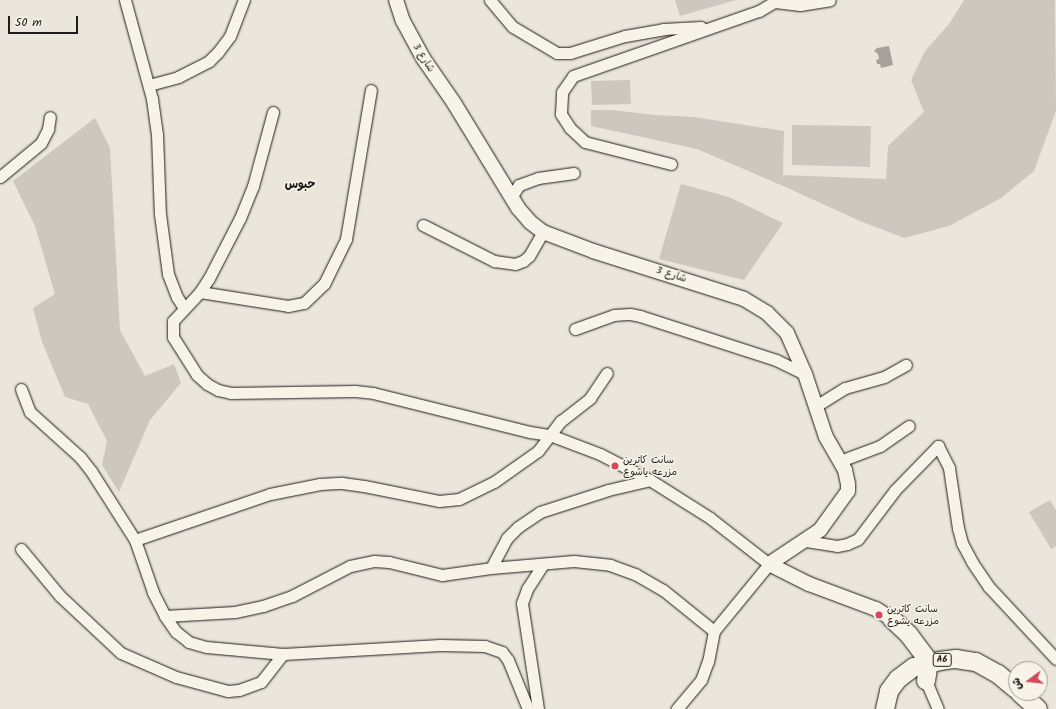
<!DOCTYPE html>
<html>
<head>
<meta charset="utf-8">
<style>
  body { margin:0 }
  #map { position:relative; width:1056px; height:709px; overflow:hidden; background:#eae6dc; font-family:Kalam,"Playpen Sans Arabic",sans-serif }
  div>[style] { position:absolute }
  .green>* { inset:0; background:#ccc8c0 }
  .water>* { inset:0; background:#a3a19a }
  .roads { filter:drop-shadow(0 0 1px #1c1c1c) drop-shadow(0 0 1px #1c1c1c) }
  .minor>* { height:11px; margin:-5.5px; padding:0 5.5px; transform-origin:5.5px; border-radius:5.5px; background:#f7f3e8 }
  .tertiary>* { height:14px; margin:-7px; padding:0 7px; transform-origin:7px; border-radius:7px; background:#f7f3e8 }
  .trunk>* { height:18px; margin:-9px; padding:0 9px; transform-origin:9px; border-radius:9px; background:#f7f3e8 }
  .dots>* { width:11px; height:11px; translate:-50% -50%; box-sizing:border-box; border:2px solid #f7f3e8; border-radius:50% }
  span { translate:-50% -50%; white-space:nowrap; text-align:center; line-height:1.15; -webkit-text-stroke:3px #f7f3e8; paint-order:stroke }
  .shield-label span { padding:1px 3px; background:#f7f3e8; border:1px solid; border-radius:3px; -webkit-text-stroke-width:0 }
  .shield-label { font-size:9px; color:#1c1c1c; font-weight:700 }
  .street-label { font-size:10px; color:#1c1c1c }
  .poi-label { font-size:10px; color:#1c1c1c }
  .left { translate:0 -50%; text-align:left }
  .quarter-label { font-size:12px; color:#1c1c1c; font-weight:700 }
  .north { position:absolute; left:1008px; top:661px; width:40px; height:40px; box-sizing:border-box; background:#f7f3e8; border:1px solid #9f9d96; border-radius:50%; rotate:255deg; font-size:11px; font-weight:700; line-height:16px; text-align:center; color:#1c1c1c }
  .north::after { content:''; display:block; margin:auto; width:14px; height:18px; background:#d1495b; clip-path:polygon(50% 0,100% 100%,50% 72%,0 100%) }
  .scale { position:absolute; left:8px; top:16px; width:70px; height:18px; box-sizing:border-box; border:2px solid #1c1c1c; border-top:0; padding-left:5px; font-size:12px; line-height:14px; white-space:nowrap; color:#1c1c1c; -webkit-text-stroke:3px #f7f3e8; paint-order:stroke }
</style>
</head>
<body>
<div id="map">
  <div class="green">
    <i style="clip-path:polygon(675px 0,736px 0,680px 16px)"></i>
    <i style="clip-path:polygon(964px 0,1055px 0,1056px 111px,1034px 171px,1001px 198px,949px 226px,904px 238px,860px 221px,783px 186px,697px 149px,591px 126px,591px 110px,613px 110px,655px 115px,694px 117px,784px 131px,783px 175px,886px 179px,888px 146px,924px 112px,911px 80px,925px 51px,949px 24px)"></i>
    <i style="clip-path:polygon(630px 80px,631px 104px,592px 105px,591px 81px)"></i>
    <i style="clip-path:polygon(95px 118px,110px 148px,120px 330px,145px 376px,174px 364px,181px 383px,150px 420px,119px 492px,102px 465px,107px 441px,88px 404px,65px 397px,42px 342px,33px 308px,55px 294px,35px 226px,13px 181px)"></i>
    <i style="clip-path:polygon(792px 125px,871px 126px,870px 167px,792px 165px)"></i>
    <i style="clip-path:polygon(681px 184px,729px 197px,783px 223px,744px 280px,659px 259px)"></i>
    <i style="clip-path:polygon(1050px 500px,1056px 510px,1056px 546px,1051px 549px,1029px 512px)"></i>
  </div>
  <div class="water">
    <i style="clip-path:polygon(889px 46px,893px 65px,881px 68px,880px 64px,877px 64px,876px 60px,879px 59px,878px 54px,874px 51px,877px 48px)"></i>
  </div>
  <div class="roads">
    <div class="minor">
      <i style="left:125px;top:0;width:103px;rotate:74.7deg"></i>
      <i style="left:152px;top:99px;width:35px;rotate:82deg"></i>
      <i style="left:157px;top:134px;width:80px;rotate:87.9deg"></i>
      <i style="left:160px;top:214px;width:61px;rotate:82.4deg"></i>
      <i style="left:168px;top:274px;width:25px;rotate:69deg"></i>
      <i style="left:177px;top:297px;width:13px;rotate:58deg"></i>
      <i style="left:490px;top:0;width:35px;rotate:50deg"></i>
      <i style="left:513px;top:27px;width:51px;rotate:30.6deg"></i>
      <i style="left:557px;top:53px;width:13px"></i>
      <i style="left:570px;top:53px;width:58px;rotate:-17.2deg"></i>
      <i style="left:625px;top:36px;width:39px;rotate:-10deg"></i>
      <i style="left:663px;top:29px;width:38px;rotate:-3deg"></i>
      <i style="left:775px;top:2px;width:25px;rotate:7deg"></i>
      <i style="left:800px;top:5px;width:30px;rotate:-9deg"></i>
      <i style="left:149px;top:85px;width:30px;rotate:-15deg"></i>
      <i style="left:178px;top:77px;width:35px;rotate:-27deg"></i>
      <i style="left:209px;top:61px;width:13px;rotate:-45deg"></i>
      <i style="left:218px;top:52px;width:20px;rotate:-53deg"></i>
      <i style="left:230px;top:36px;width:39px;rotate:-69deg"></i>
      <i style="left:273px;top:112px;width:77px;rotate:105.1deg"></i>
      <i style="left:253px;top:186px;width:35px;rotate:112deg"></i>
      <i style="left:240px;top:218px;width:68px;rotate:117.3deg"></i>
      <i style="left:209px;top:278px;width:17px;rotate:123deg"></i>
      <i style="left:200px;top:292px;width:40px;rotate:133deg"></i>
      <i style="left:173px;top:321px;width:16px;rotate:90deg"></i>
      <i style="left:173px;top:337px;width:45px;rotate:57.7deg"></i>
      <i style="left:197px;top:375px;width:13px;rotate:42deg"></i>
      <i style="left:207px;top:384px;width:13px;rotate:29deg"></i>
      <i style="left:218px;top:390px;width:13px;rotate:13deg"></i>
      <i style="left:231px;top:393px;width:124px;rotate:-0.9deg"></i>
      <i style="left:355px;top:391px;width:18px;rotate:6deg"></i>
      <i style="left:373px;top:393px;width:162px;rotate:14deg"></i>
      <i style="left:530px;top:432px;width:20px;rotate:9deg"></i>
      <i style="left:550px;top:435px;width:53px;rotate:20.8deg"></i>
      <i style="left:600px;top:454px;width:56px;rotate:27.5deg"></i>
      <i style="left:650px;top:480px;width:71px;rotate:32.3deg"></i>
      <i style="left:710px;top:518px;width:75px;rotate:37.9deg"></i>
      <i style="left:769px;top:564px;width:87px;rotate:129.4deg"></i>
      <i style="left:714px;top:631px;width:31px;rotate:101deg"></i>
      <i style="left:708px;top:661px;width:20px;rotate:110deg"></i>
      <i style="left:701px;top:680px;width:38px;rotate:130deg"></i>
      <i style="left:671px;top:164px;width:89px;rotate:-165.7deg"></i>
      <i style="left:585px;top:142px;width:21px;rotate:-137deg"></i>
      <i style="left:570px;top:128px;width:17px;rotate:-123deg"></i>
      <i style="left:561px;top:114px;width:22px;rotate:-87deg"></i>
      <i style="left:562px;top:92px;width:19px;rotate:-55deg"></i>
      <i style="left:573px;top:76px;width:197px;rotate:-19.3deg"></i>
      <i style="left:759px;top:11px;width:21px;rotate:-31deg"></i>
      <i style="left:0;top:177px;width:53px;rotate:-39.7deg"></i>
      <i style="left:41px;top:143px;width:16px;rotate:-63deg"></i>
      <i style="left:48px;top:129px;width:12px;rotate:-81deg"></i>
      <i style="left:512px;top:196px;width:13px;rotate:-58deg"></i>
      <i style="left:519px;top:185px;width:20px;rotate:-20deg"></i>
      <i style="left:538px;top:178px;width:36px;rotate:-8deg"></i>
      <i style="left:423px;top:225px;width:80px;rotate:26.9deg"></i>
      <i style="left:494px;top:261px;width:21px;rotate:8deg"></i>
      <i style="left:515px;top:264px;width:9px;rotate:-21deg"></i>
      <i style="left:523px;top:261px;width:8px;rotate:-40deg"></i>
      <i style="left:529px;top:256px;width:28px;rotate:-60deg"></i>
      <i style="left:200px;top:292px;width:89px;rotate:9deg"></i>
      <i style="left:288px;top:306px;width:16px;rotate:-11deg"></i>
      <i style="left:304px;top:303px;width:28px;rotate:-44deg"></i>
      <i style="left:324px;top:284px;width:50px;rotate:-63.9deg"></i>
      <i style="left:346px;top:239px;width:151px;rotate:-80.5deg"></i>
      <i style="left:575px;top:329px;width:41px;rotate:-19.7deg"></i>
      <i style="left:614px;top:315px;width:16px;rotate:-4deg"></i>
      <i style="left:630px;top:314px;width:10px;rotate:11deg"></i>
      <i style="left:640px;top:316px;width:143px;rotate:17.9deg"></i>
      <i style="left:776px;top:360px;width:32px;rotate:26deg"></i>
      <i style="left:21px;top:389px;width:25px;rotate:69deg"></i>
      <i style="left:30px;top:412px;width:67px;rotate:42deg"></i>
      <i style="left:80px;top:457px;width:18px;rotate:52deg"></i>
      <i style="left:91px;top:471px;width:82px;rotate:57.5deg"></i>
      <i style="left:816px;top:406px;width:34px;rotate:-32deg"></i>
      <i style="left:845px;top:388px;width:41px;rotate:-15.8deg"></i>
      <i style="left:884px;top:377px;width:25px;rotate:-29deg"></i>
      <i style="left:840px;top:461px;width:43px;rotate:-20.6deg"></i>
      <i style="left:880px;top:446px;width:35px;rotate:-35deg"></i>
      <i style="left:806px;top:541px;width:31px;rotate:9deg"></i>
      <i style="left:837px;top:546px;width:10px;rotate:-11deg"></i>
      <i style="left:847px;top:544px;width:12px;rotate:-24deg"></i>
      <i style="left:858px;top:539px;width:61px;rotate:-52.9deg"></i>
      <i style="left:895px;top:490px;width:62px;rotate:-45.7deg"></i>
      <i style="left:938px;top:446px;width:25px;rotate:63deg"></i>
      <i style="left:949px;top:468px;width:61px;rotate:81.5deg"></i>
      <i style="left:958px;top:528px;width:16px;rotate:75deg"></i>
      <i style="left:962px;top:543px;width:21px;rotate:62deg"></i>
      <i style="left:972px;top:562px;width:30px;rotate:56deg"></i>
      <i style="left:989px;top:587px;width:98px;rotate:47.1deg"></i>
      <i style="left:21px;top:549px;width:61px;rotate:50.3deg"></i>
      <i style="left:60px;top:596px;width:83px;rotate:43.1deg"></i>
      <i style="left:121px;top:653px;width:60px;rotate:23.6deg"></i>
      <i style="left:176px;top:677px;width:54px;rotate:15.1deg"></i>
      <i style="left:228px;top:691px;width:11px;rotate:-5deg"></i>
      <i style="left:239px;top:690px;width:23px;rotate:-20deg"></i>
      <i style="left:261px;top:682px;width:36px;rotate:-52deg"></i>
      <i style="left:491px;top:568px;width:34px;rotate:-62deg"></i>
      <i style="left:507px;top:538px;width:16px;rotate:-45deg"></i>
      <i style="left:518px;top:527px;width:27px;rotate:-34deg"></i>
      <i style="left:540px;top:512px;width:71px;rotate:-17.9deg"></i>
      <i style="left:608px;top:490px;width:43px;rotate:-13.4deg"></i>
      <i style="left:165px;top:616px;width:70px;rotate:-3.3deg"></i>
      <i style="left:235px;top:612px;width:29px;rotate:-12deg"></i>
      <i style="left:263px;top:606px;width:31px;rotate:-19deg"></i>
      <i style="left:292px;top:596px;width:65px;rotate:-27.3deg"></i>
      <i style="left:350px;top:566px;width:25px;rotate:-12deg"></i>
      <i style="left:374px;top:561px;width:15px;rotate:4deg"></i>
      <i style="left:389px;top:562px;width:55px;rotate:13.8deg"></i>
      <i style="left:442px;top:575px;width:49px;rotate:-8.1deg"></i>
      <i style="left:491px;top:568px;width:83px;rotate:-4.8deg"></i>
      <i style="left:574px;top:561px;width:36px;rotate:6deg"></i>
      <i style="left:610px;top:565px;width:27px;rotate:20deg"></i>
      <i style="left:635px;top:574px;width:32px;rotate:30deg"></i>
      <i style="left:663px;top:590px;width:65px;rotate:38.8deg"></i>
      <i style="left:926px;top:681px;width:30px;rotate:67deg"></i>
      <i style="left:528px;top:709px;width:53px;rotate:-112.2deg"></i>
      <i style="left:508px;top:660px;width:10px;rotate:-127deg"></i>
      <i style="left:502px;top:652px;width:18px;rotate:-161deg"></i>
      <i style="left:485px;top:646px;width:45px;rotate:-178.7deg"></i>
      <i style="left:440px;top:645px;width:157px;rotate:176.7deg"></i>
      <i style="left:283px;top:654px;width:77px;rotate:-174.8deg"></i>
      <i style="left:206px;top:647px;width:18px;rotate:-164deg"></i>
      <i style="left:189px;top:642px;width:16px;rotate:-142deg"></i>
      <i style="left:176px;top:632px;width:19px;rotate:-125deg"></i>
      <i style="left:165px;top:616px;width:27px;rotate:-117deg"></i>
      <i style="left:153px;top:592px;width:55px;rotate:-109.1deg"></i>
      <i style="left:135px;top:540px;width:143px;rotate:-18.8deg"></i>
      <i style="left:270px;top:494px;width:51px;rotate:-11.3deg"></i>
      <i style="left:320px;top:484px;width:22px;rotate:-3deg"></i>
      <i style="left:342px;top:483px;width:22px;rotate:8deg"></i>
      <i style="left:364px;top:486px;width:76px;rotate:11.3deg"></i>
      <i style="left:439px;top:501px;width:20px;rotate:-6deg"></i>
      <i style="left:459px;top:499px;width:39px;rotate:-26deg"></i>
      <i style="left:494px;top:482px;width:54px;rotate:-35.2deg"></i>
      <i style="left:538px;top:451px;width:38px;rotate:-53deg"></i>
      <i style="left:561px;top:421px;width:37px;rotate:-38deg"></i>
      <i style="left:590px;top:398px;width:30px;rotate:-56deg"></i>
      <i style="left:538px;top:709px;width:107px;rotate:-98.6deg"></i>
      <i style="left:522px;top:603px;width:15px;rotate:-70deg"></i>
      <i style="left:527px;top:589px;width:30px;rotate:-57deg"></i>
    </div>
    <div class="tertiary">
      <i style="left:396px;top:0;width:22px;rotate:72deg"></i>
      <i style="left:403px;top:21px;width:42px;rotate:61.6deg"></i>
      <i style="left:423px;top:58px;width:55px;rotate:55.4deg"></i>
      <i style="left:454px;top:103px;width:123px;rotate:58.6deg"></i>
      <i style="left:518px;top:208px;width:18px;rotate:49deg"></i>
      <i style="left:530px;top:222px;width:16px;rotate:38deg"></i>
      <i style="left:543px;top:232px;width:53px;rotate:20.8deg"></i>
      <i style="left:593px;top:251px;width:158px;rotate:17.6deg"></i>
      <i style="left:744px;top:299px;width:27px;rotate:31deg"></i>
      <i style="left:767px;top:313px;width:28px;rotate:45deg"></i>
      <i style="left:787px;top:333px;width:45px;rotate:66.3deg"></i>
      <i style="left:805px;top:374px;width:66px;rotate:71.6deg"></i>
      <i style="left:826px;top:437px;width:38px;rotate:60deg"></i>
      <i style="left:845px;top:470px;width:14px;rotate:78deg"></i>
      <i style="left:848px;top:484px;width:7px;rotate:90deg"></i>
      <i style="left:848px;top:491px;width:48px;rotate:125.7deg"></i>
      <i style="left:820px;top:530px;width:61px;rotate:146.3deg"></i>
      <i style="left:769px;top:564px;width:45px;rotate:26.6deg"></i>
      <i style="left:809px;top:584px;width:72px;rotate:20.5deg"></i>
      <i style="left:876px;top:609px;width:19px;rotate:32deg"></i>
    </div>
    <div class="trunk">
      <i style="left:892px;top:619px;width:23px;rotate:43deg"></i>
      <i style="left:909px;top:635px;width:34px;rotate:53deg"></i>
      <i style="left:929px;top:662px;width:19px;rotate:99deg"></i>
      <i style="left:1020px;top:693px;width:24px;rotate:42deg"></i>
      <i style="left:885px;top:709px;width:18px;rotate:-77deg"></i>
      <i style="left:889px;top:691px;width:15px;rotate:-53deg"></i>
      <i style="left:898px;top:679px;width:20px;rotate:-37deg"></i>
      <i style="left:914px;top:667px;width:26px;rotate:-13deg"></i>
      <i style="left:939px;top:661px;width:17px;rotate:-7deg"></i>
      <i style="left:956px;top:659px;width:20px;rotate:9deg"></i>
      <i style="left:976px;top:662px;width:25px;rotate:29deg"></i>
      <i style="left:998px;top:674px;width:23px;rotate:40deg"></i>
    </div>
  </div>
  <div class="dots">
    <i style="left:615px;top:466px;background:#d1495b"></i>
    <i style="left:879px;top:615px;background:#d1495b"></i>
  </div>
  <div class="shield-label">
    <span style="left:942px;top:660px">A6</span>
  </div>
  <div class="street-label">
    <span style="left:423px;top:58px;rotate:58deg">شارع 3</span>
    <span style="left:671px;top:275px;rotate:18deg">شارع 3</span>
  </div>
  <div class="poi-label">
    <span class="left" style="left:623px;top:466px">سانت كاترين<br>مزرعه ياشوع</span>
    <span class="left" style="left:887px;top:615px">سانت كاترين<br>مزرعه يشوع</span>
  </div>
  <div class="quarter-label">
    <span style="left:300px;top:185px">حبوس</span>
  </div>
  <div class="north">ش</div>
  <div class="scale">50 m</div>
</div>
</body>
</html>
